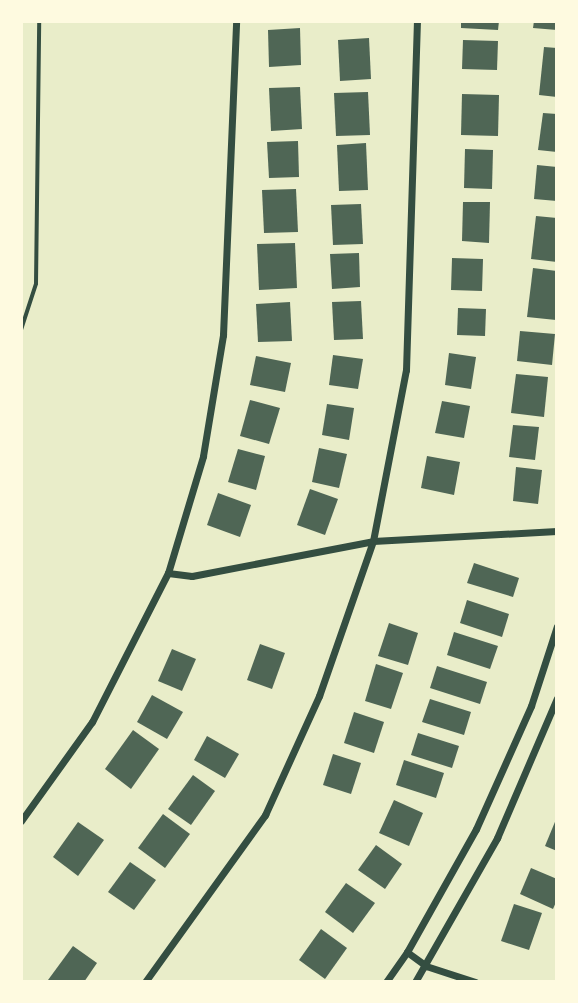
<!DOCTYPE html>
<html>
<head>
<meta charset="utf-8">
<style>
  body { margin:0 }
  #map { position:relative; width:578px; height:1003px; overflow:hidden; background:#e9edc9; font-family:"Public Sans",sans-serif }
  div>[style] { position:absolute }
  .building>* { inset:0; background:#4f6655 }
  .path>* { height:3.5px; margin:-1.75px; padding:0 1.75px; transform-origin:1.75px; border-radius:1.75px; background:#344e41 }
  .minor>* { height:7px; margin:-3.5px; padding:0 3.5px; transform-origin:3.5px; border-radius:3.5px; background:#344e41 }
  span { translate:-50% -50%; white-space:nowrap; text-align:center; line-height:1.15; -webkit-text-stroke:5px #fefae0; paint-order:stroke }
  .frame { position:absolute; inset:0; border:23px solid #fefae0; pointer-events:none }
</style>
</head>
<body>
<div id="map">
  <div class="building">
    <i style="clip-path:polygon(461px 21px,499px 21px,498px 30px,461px 28px)"></i>
    <i style="clip-path:polygon(534px 21px,557px 21px,557px 30px,533px 28px)"></i>
    <i style="clip-path:polygon(300px 28px,301px 65px,269px 67px,268px 30px)"></i>
    <i style="clip-path:polygon(369px 38px,371px 79px,340px 81px,338px 40px)"></i>
    <i style="clip-path:polygon(463px 40px,498px 41px,497px 70px,462px 69px)"></i>
    <i style="clip-path:polygon(544px 47px,557px 48px,557px 97px,539px 95px)"></i>
    <i style="clip-path:polygon(300px 87px,302px 129px,271px 131px,269px 88px)"></i>
    <i style="clip-path:polygon(368px 92px,370px 135px,336px 136px,334px 93px)"></i>
    <i style="clip-path:polygon(462px 94px,499px 95px,498px 136px,461px 135px)"></i>
    <i style="clip-path:polygon(543px 113px,557px 114px,557px 152px,538px 150px)"></i>
    <i style="clip-path:polygon(298px 141px,299px 177px,269px 178px,267px 142px)"></i>
    <i style="clip-path:polygon(366px 143px,368px 190px,339px 191px,337px 145px)"></i>
    <i style="clip-path:polygon(465px 149px,493px 150px,492px 189px,464px 188px)"></i>
    <i style="clip-path:polygon(537px 165px,557px 167px,557px 201px,534px 199px)"></i>
    <i style="clip-path:polygon(296px 189px,298px 232px,264px 233px,262px 190px)"></i>
    <i style="clip-path:polygon(463px 202px,490px 202px,489px 243px,462px 241px)"></i>
    <i style="clip-path:polygon(361px 204px,363px 244px,333px 245px,331px 205px)"></i>
    <i style="clip-path:polygon(536px 216px,557px 218px,557px 262px,531px 259px)"></i>
    <i style="clip-path:polygon(295px 243px,297px 288px,259px 290px,257px 244px)"></i>
    <i style="clip-path:polygon(359px 253px,360px 287px,332px 289px,330px 254px)"></i>
    <i style="clip-path:polygon(452px 258px,483px 259px,482px 291px,451px 290px)"></i>
    <i style="clip-path:polygon(533px 268px,557px 271px,556px 320px,527px 317px)"></i>
    <i style="clip-path:polygon(361px 301px,363px 339px,334px 340px,332px 302px)"></i>
    <i style="clip-path:polygon(290px 302px,292px 341px,258px 342px,256px 304px)"></i>
    <i style="clip-path:polygon(458px 308px,486px 309px,485px 336px,457px 335px)"></i>
    <i style="clip-path:polygon(520px 331px,555px 334px,552px 365px,517px 361px)"></i>
    <i style="clip-path:polygon(449px 353px,476px 357px,471px 389px,445px 385px)"></i>
    <i style="clip-path:polygon(333px 355px,363px 359px,358px 389px,329px 385px)"></i>
    <i style="clip-path:polygon(256px 356px,291px 363px,285px 392px,250px 385px)"></i>
    <i style="clip-path:polygon(516px 374px,548px 377px,544px 417px,511px 413px)"></i>
    <i style="clip-path:polygon(250px 400px,280px 408px,269px 444px,240px 436px)"></i>
    <i style="clip-path:polygon(442px 401px,470px 406px,464px 438px,435px 433px)"></i>
    <i style="clip-path:polygon(327px 404px,354px 408px,349px 440px,322px 435px)"></i>
    <i style="clip-path:polygon(513px 425px,539px 427px,535px 460px,509px 457px)"></i>
    <i style="clip-path:polygon(319px 448px,347px 454px,339px 488px,312px 482px)"></i>
    <i style="clip-path:polygon(238px 449px,265px 456px,256px 490px,228px 482px)"></i>
    <i style="clip-path:polygon(427px 456px,460px 462px,454px 495px,421px 488px)"></i>
    <i style="clip-path:polygon(516px 467px,542px 470px,538px 504px,513px 501px)"></i>
    <i style="clip-path:polygon(310px 489px,338px 499px,325px 535px,297px 525px)"></i>
    <i style="clip-path:polygon(218px 493px,251px 505px,240px 537px,207px 525px)"></i>
    <i style="clip-path:polygon(474px 563px,519px 578px,513px 597px,467px 583px)"></i>
    <i style="clip-path:polygon(467px 600px,509px 614px,502px 637px,460px 623px)"></i>
    <i style="clip-path:polygon(389px 623px,418px 633px,408px 665px,378px 656px)"></i>
    <i style="clip-path:polygon(454px 632px,498px 646px,490px 669px,447px 655px)"></i>
    <i style="clip-path:polygon(260px 644px,285px 653px,272px 689px,247px 680px)"></i>
    <i style="clip-path:polygon(172px 649px,196px 659px,182px 691px,158px 681px)"></i>
    <i style="clip-path:polygon(376px 664px,403px 673px,391px 709px,365px 701px)"></i>
    <i style="clip-path:polygon(437px 666px,487px 682px,480px 704px,430px 688px)"></i>
    <i style="clip-path:polygon(152px 695px,183px 712px,167px 739px,137px 722px)"></i>
    <i style="clip-path:polygon(430px 699px,471px 712px,464px 735px,422px 722px)"></i>
    <i style="clip-path:polygon(354px 712px,384px 722px,374px 753px,344px 743px)"></i>
    <i style="clip-path:polygon(133px 730px,159px 749px,131px 789px,105px 769px)"></i>
    <i style="clip-path:polygon(418px 733px,459px 746px,452px 768px,411px 755px)"></i>
    <i style="clip-path:polygon(207px 736px,239px 754px,225px 778px,194px 760px)"></i>
    <i style="clip-path:polygon(333px 754px,361px 763px,351px 794px,323px 785px)"></i>
    <i style="clip-path:polygon(404px 760px,444px 773px,436px 798px,396px 785px)"></i>
    <i style="clip-path:polygon(193px 775px,215px 791px,191px 825px,168px 809px)"></i>
    <i style="clip-path:polygon(394px 800px,423px 813px,409px 846px,379px 833px)"></i>
    <i style="clip-path:polygon(163px 814px,190px 834px,165px 868px,138px 848px)"></i>
    <i style="clip-path:polygon(557px 817px,557px 851px,545px 846px)"></i>
    <i style="clip-path:polygon(78px 822px,104px 840px,78px 876px,53px 857px)"></i>
    <i style="clip-path:polygon(376px 845px,402px 864px,385px 889px,358px 870px)"></i>
    <i style="clip-path:polygon(130px 862px,156px 880px,134px 910px,108px 892px)"></i>
    <i style="clip-path:polygon(531px 868px,557px 879px,557px 900px,553px 909px,520px 894px)"></i>
    <i style="clip-path:polygon(346px 883px,375px 903px,353px 933px,325px 912px)"></i>
    <i style="clip-path:polygon(514px 904px,542px 913px,529px 950px,501px 941px)"></i>
    <i style="clip-path:polygon(321px 929px,347px 948px,325px 979px,299px 960px)"></i>
    <i style="clip-path:polygon(73px 946px,97px 963px,84px 982px,51px 982px,48px 980px)"></i>
  </div>
  <div class="path">
    <i style="left:21px;top:330px;width:48px;rotate:-71.9deg"></i>
    <i style="left:36px;top:284px;width:263px;rotate:-89.3deg"></i>
  </div>
  <div class="minor">
    <i style="left:168px;top:573px;width:24px;rotate:7deg"></i>
    <i style="left:192px;top:576px;width:184px;rotate:-10.9deg"></i>
    <i style="left:373px;top:541px;width:184px;rotate:-3.1deg"></i>
    <i style="left:21px;top:821px;width:122px;rotate:-54.4deg"></i>
    <i style="left:92px;top:722px;width:167px;rotate:-63deg"></i>
    <i style="left:168px;top:573px;width:122px;rotate:-73.3deg"></i>
    <i style="left:203px;top:456px;width:123px;rotate:-80.6deg"></i>
    <i style="left:223px;top:335px;width:314px;rotate:-87.6deg"></i>
    <i style="left:407px;top:952px;width:24px;rotate:36deg"></i>
    <i style="left:426px;top:966px;width:52px;rotate:18.1deg"></i>
    <i style="left:145px;top:982px;width:206px;rotate:-54.3deg"></i>
    <i style="left:265px;top:815px;width:131px;rotate:-65.6deg"></i>
    <i style="left:319px;top:696px;width:164px;rotate:-70.8deg"></i>
    <i style="left:373px;top:541px;width:174px;rotate:-79.1deg"></i>
    <i style="left:406px;top:370px;width:349px;rotate:-88.2deg"></i>
    <i style="left:386px;top:982px;width:37px;rotate:-55deg"></i>
    <i style="left:407px;top:952px;width:141px;rotate:-60.7deg"></i>
    <i style="left:476px;top:829px;width:135px;rotate:-65.9deg"></i>
    <i style="left:531px;top:706px;width:84px;rotate:-72deg"></i>
    <i style="left:415px;top:982px;width:166px;rotate:-60.3deg"></i>
    <i style="left:497px;top:838px;width:152px;rotate:-66.8deg"></i>
  </div>
  <div class="frame"></div>
</div>
</body>
</html>
